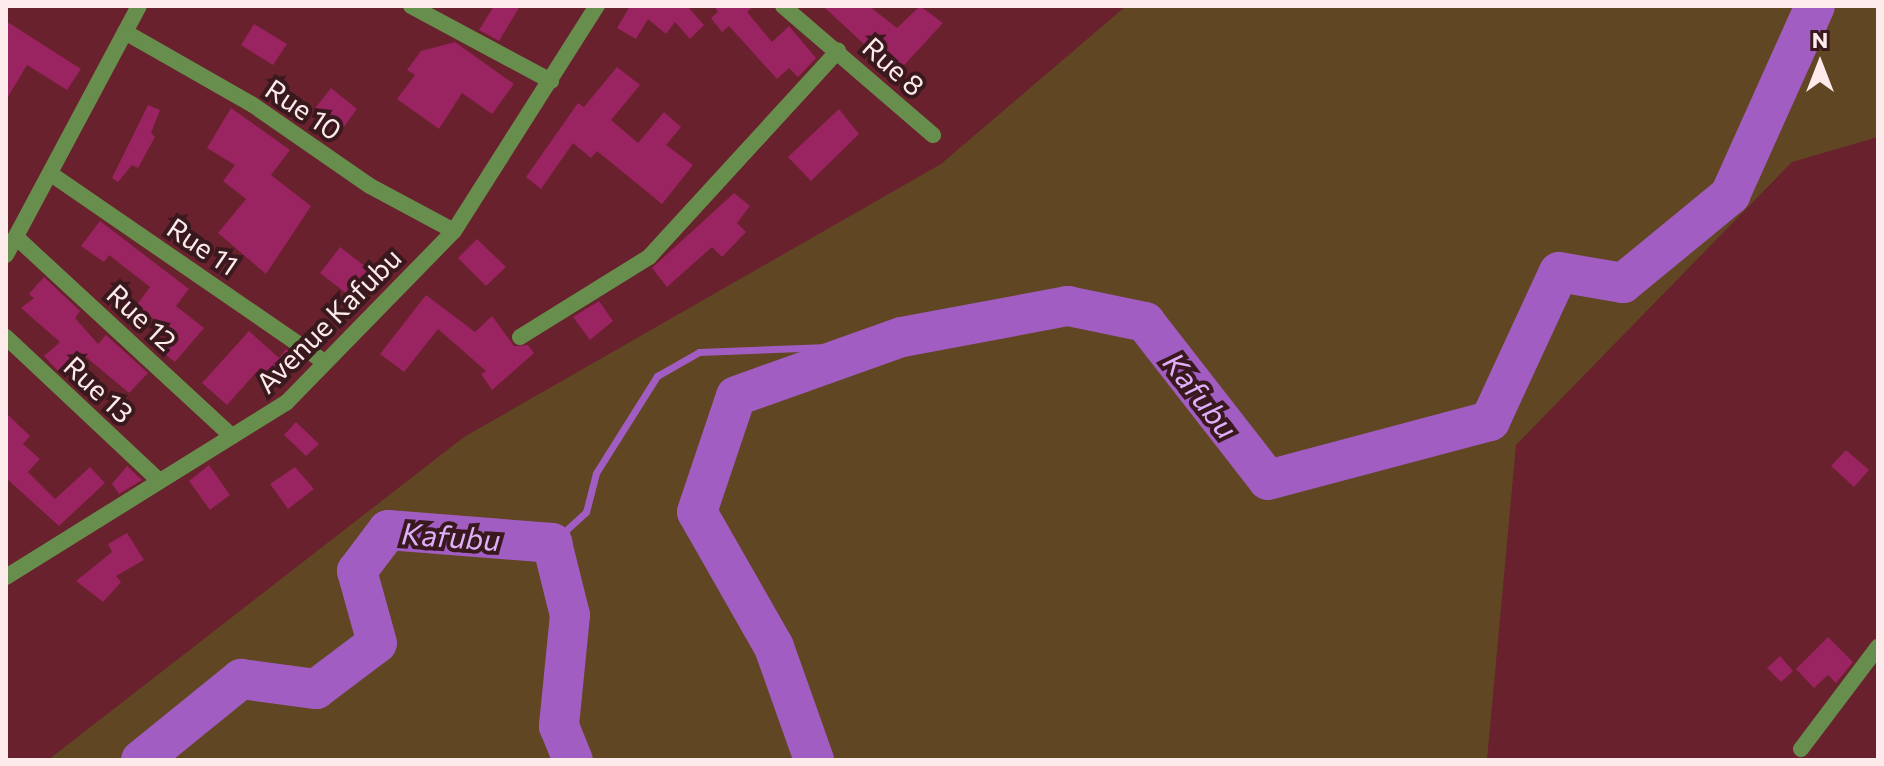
<!DOCTYPE html>
<html>
<head>
<meta charset="utf-8">
<style>
  body { margin:0 }
  #map { position:relative; width:1884px; height:766px; overflow:hidden; background:#68212d; font-family:Commissioner,sans-serif }
  div>[style] { position:absolute }
  .green>* { inset:0; background:#604623 }
  .stream>* { height:7px; margin:-3.5px; padding:0 3.5px; transform-origin:3.5px; border-radius:3.5px; background:#a25dc3 }
  .river>* { height:40px; margin:-20px; padding:0 20px; transform-origin:20px; border-radius:20px; background:#a25dc3 }
  .building>* { inset:0; background:#9a2361 }
  .minor>* { height:16px; margin:-8px; padding:0 8px; transform-origin:8px; border-radius:8px; background:#688e4e }
  span { translate:-50% -50%; white-space:nowrap; text-align:center; line-height:1.15; -webkit-text-stroke:8px #39191d; paint-order:stroke }
  .street-label { font-size:28px; color:#fdebec }
  .water-label { font-size:30px; color:#e0affa; font-style:italic }
  .frame { position:absolute; inset:0; border:8px solid #fdebec; pointer-events:none }
  .north { position:absolute; left:1780px; top:24px; width:80px; height:80px; -webkit-text-stroke:6px #39191d; paint-order:stroke; rotate:0deg; font-size:22px; font-weight:700; line-height:32px; text-align:center; color:#fdebec }
  .north::after { content:''; display:block; margin:auto; width:28px; height:36px; background:#fdebec; clip-path:polygon(50% 0,100% 100%,50% 72%,0 100%) }
</style>
</head>
<body>
<div id="map">
  <div class="green">
    <i style="clip-path:polygon(1126px 6px,1878px 6px,1878px 137px,1792px 162px,1516px 445px,1487px 760px,48px 760px,464px 437px,941px 164px)"></i>
  </div>
  <div class="stream">
    <i style="left:552px;top:543px;width:46px;rotate:-42.4deg"></i>
    <i style="left:586px;top:512px;width:40px;rotate:-75.6deg"></i>
    <i style="left:596px;top:473px;width:115px;rotate:-57.8deg"></i>
    <i style="left:657px;top:376px;width:48px;rotate:-29.7deg"></i>
    <i style="left:699px;top:352px;width:182px;rotate:-2.2deg"></i>
  </div>
  <div class="river">
    <i style="left:141px;top:760px;width:129px;rotate:-39deg"></i>
    <i style="left:241px;top:679px;width:76px;rotate:7.6deg"></i>
    <i style="left:316px;top:689px;width:76px;rotate:-37deg"></i>
    <i style="left:377px;top:643px;width:75px;rotate:-105.5deg"></i>
    <i style="left:357px;top:571px;width:51px;rotate:-52.9deg"></i>
    <i style="left:388px;top:530px;width:165px;rotate:4.5deg"></i>
    <i style="left:552px;top:543px;width:74px;rotate:76deg"></i>
    <i style="left:570px;top:615px;width:112px;rotate:95.7deg"></i>
    <i style="left:559px;top:726px;width:37px;rotate:68deg"></i>
    <i style="left:814px;top:760px;width:120px;rotate:-109.5deg"></i>
    <i style="left:774px;top:647px;width:155px;rotate:-119.7deg"></i>
    <i style="left:697px;top:512px;width:122px;rotate:-71.4deg"></i>
    <i style="left:736px;top:396px;width:176px;rotate:-19.6deg"></i>
    <i style="left:902px;top:337px;width:169px;rotate:-10.6deg"></i>
    <i style="left:1068px;top:306px;width:79px;rotate:11.7deg"></i>
    <i style="left:1145px;top:322px;width:200px;rotate:52.1deg"></i>
    <i style="left:1268px;top:480px;width:230px;rotate:-14.9deg"></i>
    <i style="left:1490px;top:421px;width:164px;rotate:-65.2deg"></i>
    <i style="left:1559px;top:272px;width:65px;rotate:9.8deg"></i>
    <i style="left:1623px;top:283px;width:139px;rotate:-39.4deg"></i>
    <i style="left:1730px;top:195px;width:207px;rotate:-65.8deg"></i>
  </div>
  <div class="building">
    <i style="clip-path:polygon(494px 6px,520px 6px,499px 41px,479px 30px)"></i>
    <i style="clip-path:polygon(630px 6px,687px 6px,704px 25px,690px 39px,675px 22px,666px 34px,648px 19px,636px 39px,617px 28px)"></i>
    <i style="clip-path:polygon(714px 6px,754px 6px,747px 12px,772px 42px,789px 26px,816px 58px,798px 77px,789px 68px,777px 79px,729px 26px,722px 32px,711px 18px,718px 12px)"></i>
    <i style="clip-path:polygon(823px 6px,869px 6px,897px 28px,920px 6px,943px 23px,896px 74px)"></i>
    <i style="clip-path:polygon(6px 21px,81px 69px,67px 90px,27px 65px,6px 100px)"></i>
    <i style="clip-path:polygon(254px 24px,287px 44px,273px 65px,241px 45px)"></i>
    <i style="clip-path:polygon(455px 42px,514px 84px,492px 114px,462px 93px,439px 129px,397px 99px,415px 75px,407px 70px,421px 51px)"></i>
    <i style="clip-path:polygon(617px 67px,640px 85px,611px 120px,638px 143px,664px 112px,681px 127px,666px 145px,693px 165px,662px 204px,597px 151px,591px 158px,573px 143px,541px 189px,526px 177px,578px 103px,584px 107px)"></i>
    <i style="clip-path:polygon(331px 88px,357px 109px,340px 132px,313px 111px)"></i>
    <i style="clip-path:polygon(148px 105px,160px 110px,151px 133px,155px 137px,138px 168px,132px 165px,118px 182px,112px 178px)"></i>
    <i style="clip-path:polygon(231px 108px,290px 150px,271px 175px,311px 206px,266px 274px,218px 233px,246px 199px,223px 181px,235px 165px,207px 148px)"></i>
    <i style="clip-path:polygon(839px 109px,859px 134px,811px 181px,788px 157px)"></i>
    <i style="clip-path:polygon(734px 193px,750px 206px,737px 223px,746px 232px,722px 257px,712px 247px,667px 287px,652px 268px)"></i>
    <i style="clip-path:polygon(100px 221px,189px 289px,176px 306px,204px 328px,175px 362px,161px 351px,175px 335px,136px 306px,150px 287px,109px 255px,104px 262px,81px 246px)"></i>
    <i style="clip-path:polygon(477px 239px,506px 267px,486px 286px,458px 258px)"></i>
    <i style="clip-path:polygon(340px 247px,380px 278px,360px 304px,320px 273px)"></i>
    <i style="clip-path:polygon(44px 277px,80px 311px,75px 318px,98px 344px,106px 335px,148px 373px,129px 393px,80px 352px,58px 371px,44px 356px,60px 342px,21px 308px,34px 298px,29px 294px)"></i>
    <i style="clip-path:polygon(426px 295px,475px 332px,492px 316px,514px 346px,528px 345px,534px 353px,492px 390px,481px 374px,486px 371px,438px 329px,404px 372px,380px 354px)"></i>
    <i style="clip-path:polygon(599px 301px,613px 321px,590px 340px,573px 317px)"></i>
    <i style="clip-path:polygon(249px 331px,279px 358px,286px 349px,301px 359px,279px 385px,260px 368px,227px 405px,202px 383px)"></i>
    <i style="clip-path:polygon(6px 413px,30px 436px,23px 444px,40px 459px,28px 472px,55px 499px,90px 467px,105px 483px,59px 526px,6px 478px)"></i>
    <i style="clip-path:polygon(296px 422px,319px 444px,306px 456px,284px 435px)"></i>
    <i style="clip-path:polygon(1846px 450px,1869px 470px,1854px 487px,1831px 466px)"></i>
    <i style="clip-path:polygon(209px 465px,230px 495px,210px 510px,189px 481px)"></i>
    <i style="clip-path:polygon(127px 466px,142px 480px,119px 494px,112px 484px)"></i>
    <i style="clip-path:polygon(295px 467px,314px 489px,288px 509px,270px 484px)"></i>
    <i style="clip-path:polygon(127px 533px,144px 560px,116px 576px,121px 582px,103px 602px,76px 581px,112px 552px,108px 544px)"></i>
    <i style="clip-path:polygon(1828px 637px,1853px 662px,1836px 683px,1828px 675px,1814px 688px,1796px 669px)"></i>
    <i style="clip-path:polygon(1780px 656px,1793px 671px,1781px 682px,1767px 668px)"></i>
  </div>
  <div class="minor">
    <i style="left:411px;top:6px;width:159px;rotate:28.2deg"></i>
    <i style="left:783px;top:6px;width:198px;rotate:40.7deg"></i>
    <i style="left:125px;top:32px;width:147px;rotate:29.7deg"></i>
    <i style="left:253px;top:105px;width:142px;rotate:34.7deg"></i>
    <i style="left:370px;top:186px;width:95px;rotate:28.2deg"></i>
    <i style="left:51px;top:174px;width:332px;rotate:34.5deg"></i>
    <i style="left:16px;top:237px;width:294px;rotate:42.7deg"></i>
    <i style="left:6px;top:255px;width:282px;rotate:-61.9deg"></i>
    <i style="left:6px;top:337px;width:207px;rotate:43.2deg"></i>
    <i style="left:520px;top:337px;width:152px;rotate:-31.8deg"></i>
    <i style="left:649px;top:257px;width:280px;rotate:-47.5deg"></i>
    <i style="left:6px;top:577px;width:330px;rotate:-31.9deg"></i>
    <i style="left:286px;top:403px;width:240px;rotate:-45.7deg"></i>
    <i style="left:454px;top:231px;width:267px;rotate:-57.6deg"></i>
    <i style="left:1801px;top:749px;width:128px;rotate:-53deg"></i>
  </div>
  <div class="street-label">
    <span style="left:894px;top:66px;rotate:42deg">Rue 8</span>
    <span style="left:304px;top:109px;rotate:34deg">Rue 10</span>
    <span style="left:203px;top:246px;rotate:34deg">Rue 11</span>
    <span style="left:142px;top:317px;rotate:43deg">Rue 12</span>
    <span style="left:328px;top:320px;rotate:-45deg">Avenue Kafubu</span>
    <span style="left:99px;top:389px;rotate:43deg">Rue 13</span>
  </div>
  <div class="water-label">
    <span style="left:1201px;top:395px;rotate:52deg">Kafubu</span>
    <span style="left:451px;top:536px;rotate:4deg">Kafubu</span>
  </div>
  <div class="frame"></div>
  <div class="north">N</div>
</div>
</body>
</html>
